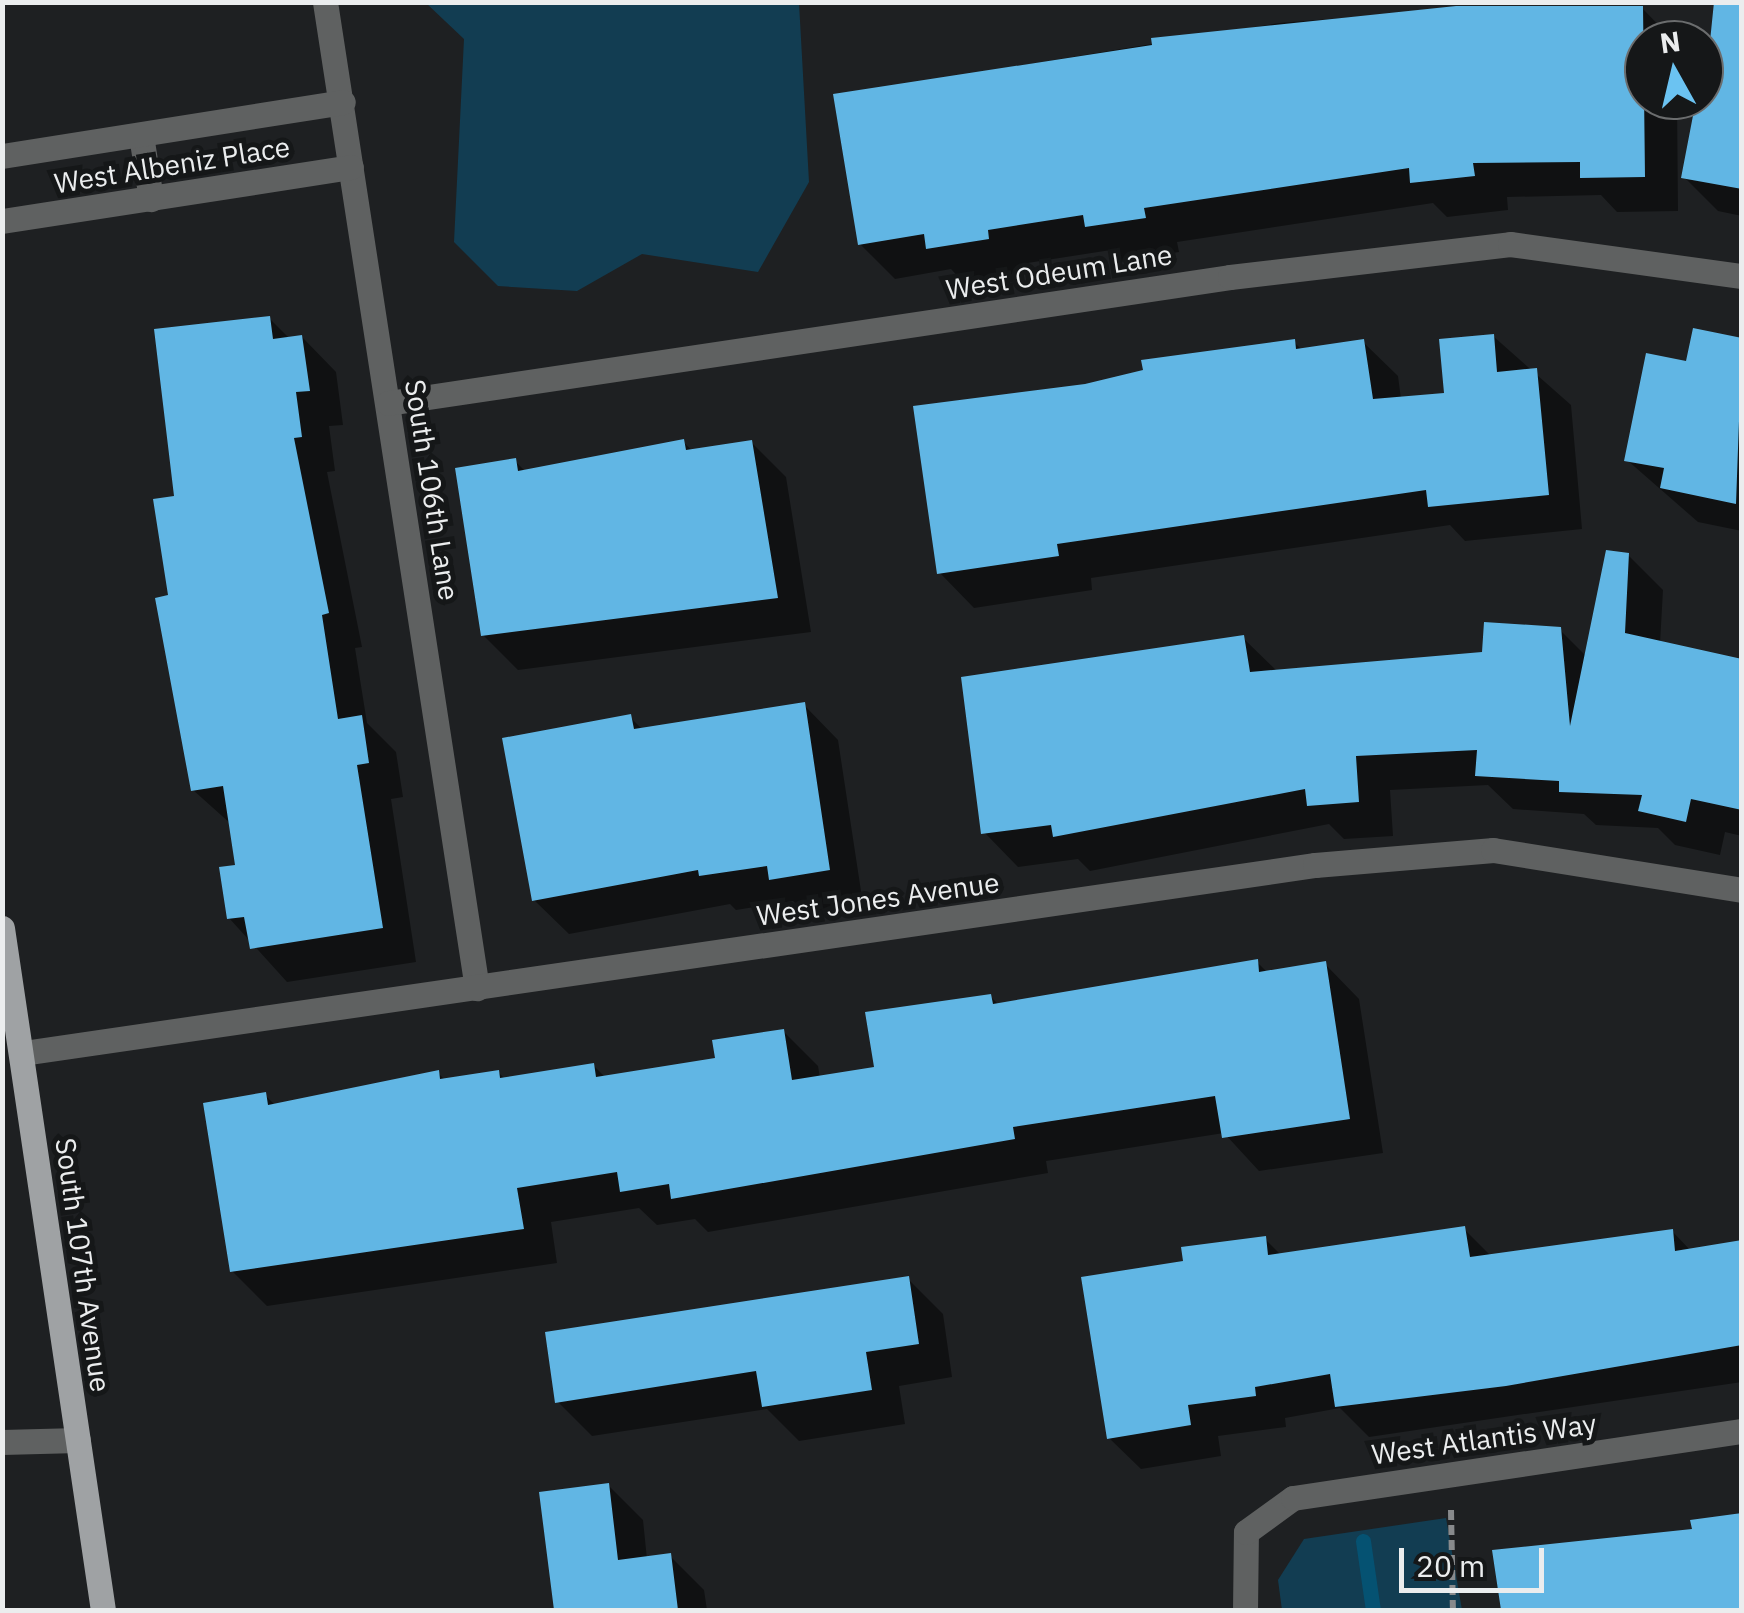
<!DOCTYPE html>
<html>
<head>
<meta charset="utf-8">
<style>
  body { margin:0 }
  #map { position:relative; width:1744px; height:1613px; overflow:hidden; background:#1e2022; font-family:"IBM Plex Sans",sans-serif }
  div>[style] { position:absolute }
  .green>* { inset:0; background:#123d52 }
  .shadow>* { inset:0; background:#0007 }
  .stream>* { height:15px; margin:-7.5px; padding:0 7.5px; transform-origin:7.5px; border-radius:7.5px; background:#055272 }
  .building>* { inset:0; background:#61b6e4 }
  .path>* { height:6px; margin-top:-3px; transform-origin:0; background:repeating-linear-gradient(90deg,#888a8c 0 10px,transparent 0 15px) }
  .minor>* { height:25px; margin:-12.5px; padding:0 12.5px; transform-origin:12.5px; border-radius:12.5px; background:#5f6161 }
  .major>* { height:25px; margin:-12.5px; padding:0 12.5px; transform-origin:12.5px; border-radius:12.5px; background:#9fa2a4 }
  span { translate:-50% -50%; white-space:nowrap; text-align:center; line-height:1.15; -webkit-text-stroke:10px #151718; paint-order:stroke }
  .street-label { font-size:28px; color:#ebedee }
  .frame { position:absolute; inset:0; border:5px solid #ebedee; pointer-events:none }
  .north { position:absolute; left:1624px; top:20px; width:100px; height:100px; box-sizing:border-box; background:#151718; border:2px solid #6b6d6e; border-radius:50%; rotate:352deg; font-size:28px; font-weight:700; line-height:40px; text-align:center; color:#ebedee }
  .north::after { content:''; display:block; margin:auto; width:35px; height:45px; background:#6bc3f2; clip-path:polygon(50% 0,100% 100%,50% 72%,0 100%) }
  .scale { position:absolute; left:1399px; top:1548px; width:145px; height:45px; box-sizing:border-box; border:5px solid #ebedee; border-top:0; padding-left:12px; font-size:30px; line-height:35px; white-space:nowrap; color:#ebedee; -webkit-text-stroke:8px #151718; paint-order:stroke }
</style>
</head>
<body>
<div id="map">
  <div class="green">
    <i style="clip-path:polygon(426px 3px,799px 3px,809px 182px,758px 272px,642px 254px,577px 291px,498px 286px,454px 242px,464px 39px)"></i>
    <i style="clip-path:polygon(1446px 1518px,1462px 1610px,1282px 1610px,1278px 1580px,1304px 1539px)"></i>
  </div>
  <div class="shadow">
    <i style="clip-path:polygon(1642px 8px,1673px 40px,1644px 40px,1644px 100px,1677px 100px,1678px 211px,1617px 212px,1601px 195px,1507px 197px,1508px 210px,1447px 217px,1433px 203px,1177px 242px,1179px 252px,1122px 261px,1111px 250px,1021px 264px,1022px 273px,963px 282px,951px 269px,895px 279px,860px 244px,836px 96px,1279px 23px,1456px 9px)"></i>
    <i style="clip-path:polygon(1712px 27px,1742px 34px,1742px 216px,1718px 211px,1684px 177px,1698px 100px,1704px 100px)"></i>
    <i style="clip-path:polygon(269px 318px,290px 339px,302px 337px,336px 372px,343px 425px,329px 426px,335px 471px,327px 472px,362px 647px,355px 648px,367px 723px,396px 752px,403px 797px,391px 799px,416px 962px,287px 982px,229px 918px,238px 867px,231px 824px,193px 790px,171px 597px,177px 498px)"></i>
    <i style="clip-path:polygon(1493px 336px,1571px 405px,1582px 529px,1465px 541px,1450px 525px,1091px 578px,1092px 590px,974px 608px,940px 573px,1085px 386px,1294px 342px,1303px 351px,1363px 342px,1398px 376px,1401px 399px,1447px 395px)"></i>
    <i style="clip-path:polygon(1742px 340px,1742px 531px,1698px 522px,1627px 460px,1688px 364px)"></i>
    <i style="clip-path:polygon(683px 442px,693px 451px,751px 442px,786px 477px,811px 632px,518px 670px,483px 635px,515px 461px,526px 472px)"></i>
    <i style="clip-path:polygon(1628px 555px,1663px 590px,1660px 644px,1742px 662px,1742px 836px,1725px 832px,1720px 855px,1675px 845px,1658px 828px,1596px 825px,1584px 814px,1513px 809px,1488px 785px,1390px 790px,1393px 836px,1344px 839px,1329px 824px,1090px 871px,1078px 859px,1018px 867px,984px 832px,1243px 638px,1278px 672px,1485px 655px,1560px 630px,1587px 657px)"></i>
    <i style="clip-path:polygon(804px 705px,838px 740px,863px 904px,805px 913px,793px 901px,736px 910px,730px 904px,569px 934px,534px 900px,630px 717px,643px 730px)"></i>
    <i style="clip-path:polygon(1257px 962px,1268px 973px,1325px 964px,1359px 999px,1383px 1153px,1259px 1171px,1224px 1133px,1046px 1161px,1048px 1173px,708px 1232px,695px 1219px,657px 1225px,639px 1208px,551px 1222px,557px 1263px,267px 1306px,232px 1271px,265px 1095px,276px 1106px,438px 1073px,446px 1081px,498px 1072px,506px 1080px,594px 1066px,606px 1078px,718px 1060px,783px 1031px,818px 1066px,820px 1078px,877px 1069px,990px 996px,999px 1005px)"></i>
    <i style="clip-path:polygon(1464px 1229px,1492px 1257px,1672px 1231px,1691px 1251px,1742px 1242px,1742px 1382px,1369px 1437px,1340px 1408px,1285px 1418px,1286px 1427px,1218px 1436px,1221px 1456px,1141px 1469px,1109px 1438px,1186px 1263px,1265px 1239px,1282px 1256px)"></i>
    <i style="clip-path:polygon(908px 1279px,943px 1314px,952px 1377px,899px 1386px,905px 1424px,799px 1441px,767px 1409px,592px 1436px,558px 1402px)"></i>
    <i style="clip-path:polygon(608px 1485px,643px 1520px,647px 1559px,670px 1556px,704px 1590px,707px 1610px,556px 1610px,542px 1494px)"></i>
    <i style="clip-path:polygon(1742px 1517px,1742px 1610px,1503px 1610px,1495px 1553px,1694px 1531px)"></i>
  </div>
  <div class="stream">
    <i style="left:1363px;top:1541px;width:70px;rotate:81.8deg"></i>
  </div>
  <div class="building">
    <i style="clip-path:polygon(1714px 2px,1742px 2px,1742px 189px,1681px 178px,1696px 100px,1704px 100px)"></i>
    <i style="clip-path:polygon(1456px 6px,1643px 6px,1645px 177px,1580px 178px,1580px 162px,1473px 163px,1475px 176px,1410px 183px,1409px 168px,1144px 208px,1146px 218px,1085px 227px,1083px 215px,988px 230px,989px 239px,926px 249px,924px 234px,858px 245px,833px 94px,1152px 45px,1151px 38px)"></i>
    <i style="clip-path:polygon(270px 316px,273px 339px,302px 335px,310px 391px,296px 392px,302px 437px,294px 438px,329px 613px,322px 615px,338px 719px,362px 715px,369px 763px,357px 765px,383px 928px,250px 949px,244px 917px,227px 919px,219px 867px,235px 865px,223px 786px,191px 791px,155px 598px,168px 595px,153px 499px,174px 496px,154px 329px)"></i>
    <i style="clip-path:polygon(1693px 328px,1742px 338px,1736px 504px,1660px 488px,1664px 468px,1624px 461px,1646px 353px,1686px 361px)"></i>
    <i style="clip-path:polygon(1494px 334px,1497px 372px,1537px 368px,1549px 495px,1428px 507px,1426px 490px,1057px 544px,1059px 556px,937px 574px,913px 406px,1085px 384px,1143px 370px,1141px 360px,1295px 339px,1296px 349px,1364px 339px,1373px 399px,1444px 393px,1439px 339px)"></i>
    <i style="clip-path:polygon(684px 439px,686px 450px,752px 440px,778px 598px,481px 636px,455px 468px,516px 458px,518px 471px)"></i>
    <i style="clip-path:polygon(1606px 550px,1629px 553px,1625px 633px,1742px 659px,1742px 810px,1691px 799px,1686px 822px,1638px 811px,1642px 795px,1559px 792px,1559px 781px,1475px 776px,1477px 750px,1356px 756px,1359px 802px,1307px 806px,1305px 789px,1053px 837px,1051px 825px,981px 834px,961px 677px,1244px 635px,1250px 672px,1482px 652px,1484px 622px,1561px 627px,1570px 726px)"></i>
    <i style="clip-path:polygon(805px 702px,830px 870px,769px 880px,767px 866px,699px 876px,698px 870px,532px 901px,502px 738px,631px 714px,634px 729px)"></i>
    <i style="clip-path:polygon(1258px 959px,1259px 972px,1326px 961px,1350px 1119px,1222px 1138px,1215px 1096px,1013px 1127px,1015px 1139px,671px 1199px,669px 1184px,620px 1192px,617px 1172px,517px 1188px,524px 1229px,230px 1272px,203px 1103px,266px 1092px,268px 1105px,439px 1070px,440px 1079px,499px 1070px,500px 1078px,594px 1063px,596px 1077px,715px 1058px,712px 1040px,784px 1029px,792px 1080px,874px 1067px,865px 1012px,991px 994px,993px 1004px)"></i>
    <i style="clip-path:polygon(1465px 1226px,1470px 1257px,1673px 1229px,1675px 1251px,1742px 1240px,1742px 1345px,1506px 1386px,1335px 1407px,1330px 1374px,1255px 1387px,1256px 1396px,1188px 1405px,1191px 1425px,1107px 1439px,1081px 1277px,1183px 1261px,1181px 1247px,1266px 1236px,1268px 1255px)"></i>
    <i style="clip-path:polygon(909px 1276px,919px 1344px,866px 1352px,872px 1390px,762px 1407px,756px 1371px,555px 1403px,545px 1332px)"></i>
    <i style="clip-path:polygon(609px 1483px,618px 1560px,671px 1553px,678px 1610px,554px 1610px,539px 1492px)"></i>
    <i style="clip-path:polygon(1742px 1513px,1742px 1610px,1501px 1610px,1492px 1550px,1692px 1529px,1690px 1520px)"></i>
  </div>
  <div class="path">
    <i style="left:1451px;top:1510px;width:100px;rotate:88.9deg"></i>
  </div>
  <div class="minor">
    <i style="left:325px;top:2px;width:998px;rotate:81.24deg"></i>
    <i style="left:141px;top:135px;width:65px;rotate:81.1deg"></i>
    <i style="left:2px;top:156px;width:345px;rotate:-9deg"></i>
    <i style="left:2px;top:221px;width:353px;rotate:-8.8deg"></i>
    <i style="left:388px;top:403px;width:851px;rotate:-8.51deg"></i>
    <i style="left:1230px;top:277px;width:282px;rotate:-6.7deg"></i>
    <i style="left:1510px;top:244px;width:234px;rotate:7.9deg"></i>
    <i style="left:23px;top:1053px;width:1306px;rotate:-8.28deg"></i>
    <i style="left:1315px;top:865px;width:179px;rotate:-4.8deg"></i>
    <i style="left:1493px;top:850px;width:252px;rotate:9.1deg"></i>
    <i style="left:2px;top:1442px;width:76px;rotate:-1.5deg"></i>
    <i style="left:1245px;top:1610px;width:78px;rotate:-89.3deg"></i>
    <i style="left:1246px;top:1532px;width:58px;rotate:-35.9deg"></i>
    <i style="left:1293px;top:1498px;width:454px;rotate:-8.5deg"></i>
  </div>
  <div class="major">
    <i style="left:2px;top:928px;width:689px;rotate:81.58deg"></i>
  </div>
  <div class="street-label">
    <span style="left:172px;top:165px;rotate:-9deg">West Albeniz Place</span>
    <span style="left:1059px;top:272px;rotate:-9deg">West Odeum Lane</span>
    <span style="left:432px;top:490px;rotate:81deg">South 106th Lane</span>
    <span style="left:878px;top:899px;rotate:-8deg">West Jones Avenue</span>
    <span style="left:83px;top:1265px;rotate:82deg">South 107th Avenue</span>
    <span style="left:1484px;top:1439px;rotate:-8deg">West Atlantis Way</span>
  </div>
  <div class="frame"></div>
  <div class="north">N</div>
  <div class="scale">20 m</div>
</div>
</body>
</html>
